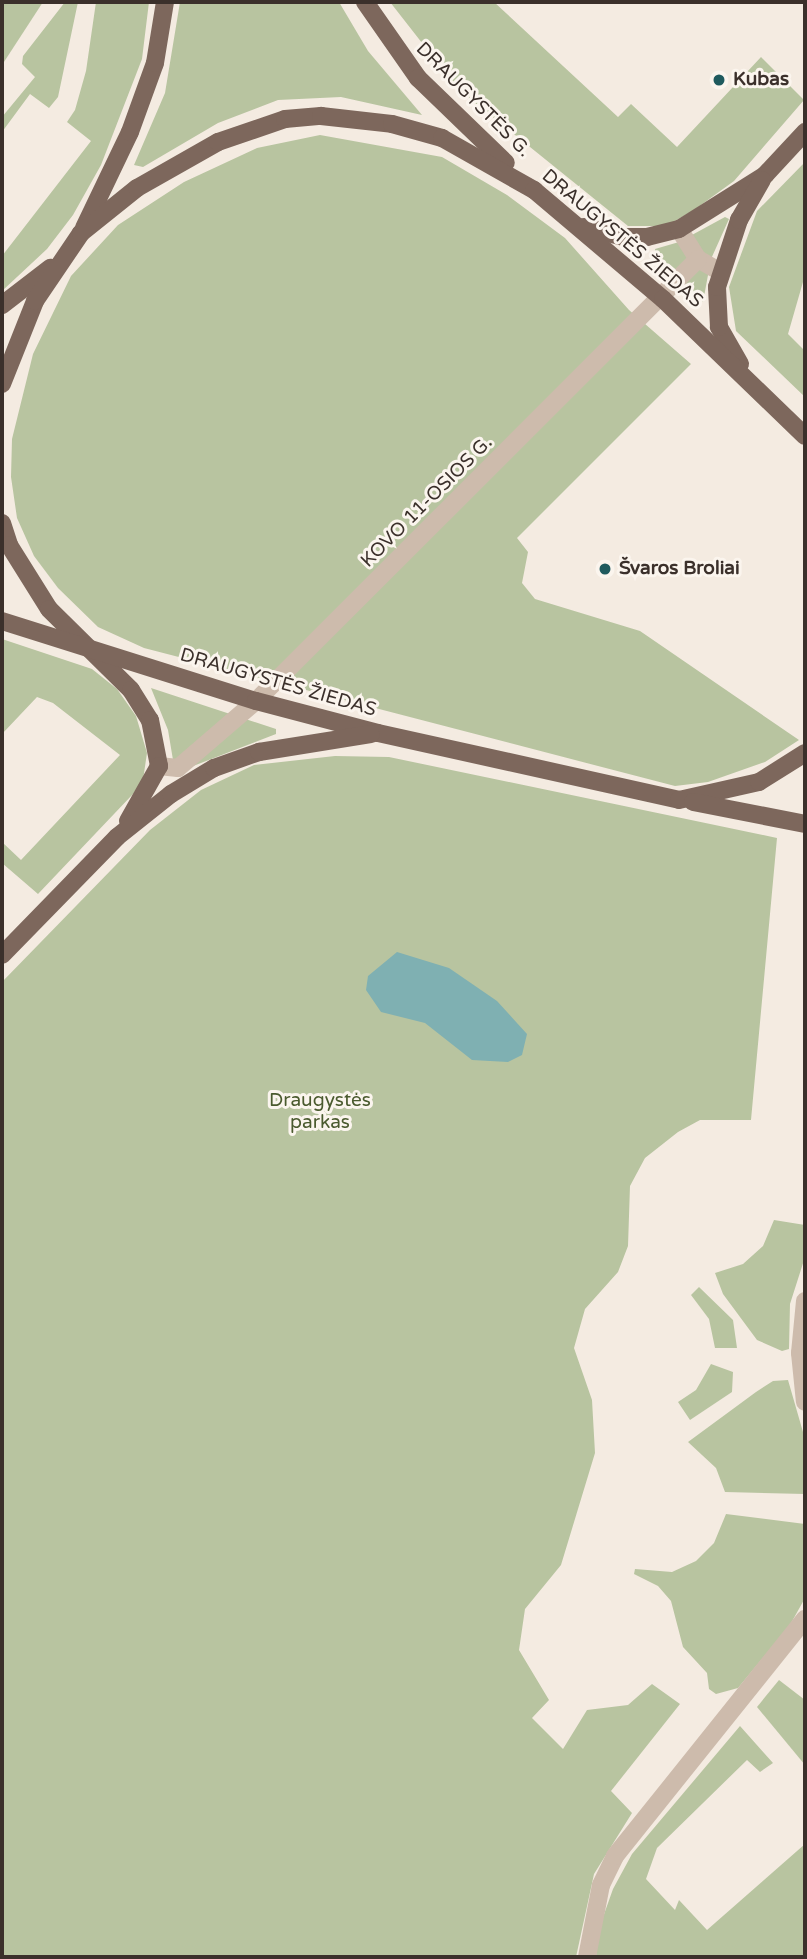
<!DOCTYPE html>
<html>
<head>
<meta charset="utf-8">
<style>
  body { margin:0 }
  #map { position:relative; width:807px; height:1959px; overflow:hidden; background:#f4ebe1; font-family:"Varela Round",sans-serif }
  div>[style] { position:absolute }
  .green>* { inset:0; background:#b8c4a0 }
  .water>* { inset:0; background:#7fb0b2 }
  .minor>* { height:18px; margin:-9px; padding:0 9px; transform-origin:9px; border-radius:9px; background:#cdbbac }
  .major>* { height:18px; margin:-9px; padding:0 9px; transform-origin:9px; border-radius:9px; background:#7d675c }
  .dots>* { width:19px; height:19px; translate:-50% -50%; box-sizing:border-box; border:4px solid #fbf5ee; border-radius:50% }
  span { translate:-50% -50%; white-space:nowrap; text-align:center; line-height:1.15; -webkit-text-stroke:6px #fbf5ee; paint-order:stroke }
  .poi-label { font-size:19px; color:#3b302b; font-weight:700 }
  .left { translate:0 -50%; text-align:left }
  .street-label { font-size:19px; color:#3b302b }
  .park-label { font-size:19px; color:#4a5a2e }
  .frame { position:absolute; inset:0; border:4px solid #3b302b; pointer-events:none }
</style>
</head>
<body>
<div id="map">
  <div class="green">
    <i style="clip-path:polygon(2px 2px,43px 2px,2px 65px)"></i>
    <i style="clip-path:polygon(65px 2px,78px 2px,58px 97px,49px 108px,30px 94px,2px 132px,2px 117px,35px 77px,22px 64px,23px 56px)"></i>
    <i style="clip-path:polygon(96px 2px,149px 2px,142px 59px,101px 165px,73px 215px,47px 249px,2px 291px,2px 256px,91px 141px,67px 122px,75px 110px,86px 71px)"></i>
    <i style="clip-path:polygon(180px 2px,339px 2px,368px 51px,422px 115px,341px 97px,278px 100px,218px 123px,143px 167px,134px 165px,165px 93px)"></i>
    <i style="clip-path:polygon(390px 2px,494px 2px,618px 117px,631px 104px,677px 147px,761px 57px,804px 100px,734px 181px,694px 210px,666px 226px,628px 226px,458px 89px)"></i>
    <i style="clip-path:polygon(320px 135px,442px 157px,507px 195px,565px 238px,629px 310px,691px 364px,517px 538px,528px 552px,522px 583px,535px 599px,640px 631px,799px 740px,765px 762px,708px 782px,675px 786px,144px 648px,98px 627px,58px 588px,34px 556px,17px 518px,11px 477px,12px 439px,33px 354px,71px 276px,118px 225px,184px 182px,257px 148px)"></i>
    <i style="clip-path:polygon(805px 162px,805px 275px,788px 334px,805px 351px,805px 397px,736px 331px,729px 287px,757px 211px)"></i>
    <i style="clip-path:polygon(725px 217px,729px 219px,711px 259px,703px 302px,657px 260px,655px 249px,679px 242px)"></i>
    <i style="clip-path:polygon(2px 639px,92px 669px,117px 689px,136px 716px,147px 753px,143px 780px,133px 794px,38px 894px,2px 863px,2px 842px,21px 860px,120px 755px,53px 703px,37px 697px,2px 734px)"></i>
    <i style="clip-path:polygon(151px 688px,276px 729px,276px 734px,188px 768px,173px 760px,168px 730px)"></i>
    <i style="clip-path:polygon(335px 756px,389px 757px,777px 838px,751px 1120px,700px 1120px,678px 1132px,645px 1158px,630px 1186px,628px 1246px,618px 1272px,585px 1309px,574px 1348px,592px 1400px,595px 1453px,561px 1565px,525px 1609px,519px 1650px,549px 1700px,532px 1718px,563px 1749px,587px 1710px,628px 1705px,652px 1684px,680px 1704px,611px 1791px,632px 1813px,594px 1874px,576px 1957px,2px 1957px,2px 982px,150px 830px,201px 790px,254px 765px)"></i>
    <i style="clip-path:polygon(774px 1220px,805px 1225px,805px 1257px,790px 1304px,789px 1349px,782px 1351px,757px 1340px,723px 1294px,715px 1273px,743px 1264px,763px 1246px)"></i>
    <i style="clip-path:polygon(699px 1287px,733px 1320px,737px 1348px,715px 1348px,709px 1319px,691px 1295px)"></i>
    <i style="clip-path:polygon(711px 1364px,733px 1372px,732px 1392px,690px 1420px,678px 1402px,696px 1390px)"></i>
    <i style="clip-path:polygon(788px 1380px,805px 1439px,805px 1494px,725px 1492px,716px 1468px,688px 1442px,756px 1392px,773px 1381px)"></i>
    <i style="clip-path:polygon(726px 1514px,805px 1524px,805px 1598px,790px 1625px,738px 1688px,716px 1694px,709px 1689px,707px 1673px,683px 1647px,671px 1601px,658px 1586px,634px 1574px,635px 1569px,672px 1572px,696px 1561px,714px 1543px)"></i>
    <i style="clip-path:polygon(779px 1680px,805px 1700px,805px 1765px,757px 1707px)"></i>
    <i style="clip-path:polygon(740px 1726px,773px 1763px,760px 1772px,747px 1760px,657px 1848px,646px 1879px,675px 1910px,679px 1900px,707px 1930px,805px 1844px,805px 1957px,596px 1957px,597px 1934px,613px 1889px,632px 1854px)"></i>
  </div>
  <div class="water">
    <i style="clip-path:polygon(397px 952px,449px 968px,497px 1001px,527px 1034px,522px 1055px,508px 1062px,472px 1060px,425px 1023px,381px 1012px,366px 990px,368px 976px)"></i>
  </div>
  <div class="minor">
    <i style="left:679px;top:229px;width:36px;rotate:58deg"></i>
    <i style="left:698px;top:259px;width:24px;rotate:30deg"></i>
    <i style="left:159px;top:766px;width:19px;rotate:6deg"></i>
    <i style="left:178px;top:768px;width:103px;rotate:-40.7deg"></i>
    <i style="left:256px;top:701px;width:625px;rotate:-45deg"></i>
    <i style="left:805px;top:1301px;width:52px;rotate:95.5deg"></i>
    <i style="left:800px;top:1353px;width:49px;rotate:84.2deg"></i>
    <i style="left:587px;top:1957px;width:73px;rotate:-79deg"></i>
    <i style="left:601px;top:1885px;width:32px;rotate:-64deg"></i>
    <i style="left:615px;top:1856px;width:304px;rotate:-51.3deg"></i>
  </div>
  <div class="major">
    <i style="left:365px;top:2px;width:93px;rotate:55.1deg"></i>
    <i style="left:418px;top:78px;width:122px;rotate:44deg"></i>
    <i style="left:584px;top:227px;width:41px;rotate:14deg"></i>
    <i style="left:624px;top:237px;width:23px"></i>
    <i style="left:647px;top:237px;width:33px;rotate:-14deg"></i>
    <i style="left:679px;top:229px;width:102px;rotate:-32.1deg"></i>
    <i style="left:765px;top:175px;width:59px;rotate:-47.1deg"></i>
    <i style="left:84px;top:228px;width:106px;rotate:-64.4deg"></i>
    <i style="left:130px;top:132px;width:73px;rotate:-70.1deg"></i>
    <i style="left:155px;top:63px;width:62px;rotate:-80.7deg"></i>
    <i style="left:2px;top:305px;width:61px;rotate:-37.6deg"></i>
    <i style="left:740px;top:364px;width:43px;rotate:-119.6deg"></i>
    <i style="left:719px;top:327px;width:40px;rotate:-92.9deg"></i>
    <i style="left:717px;top:287px;width:71px;rotate:-71.8deg"></i>
    <i style="left:739px;top:220px;width:46px;rotate:-60.1deg"></i>
    <i style="left:2px;top:384px;width:89px;rotate:-68.3deg"></i>
    <i style="left:35px;top:301px;width:82px;rotate:-55.9deg"></i>
    <i style="left:81px;top:233px;width:72px;rotate:-38.8deg"></i>
    <i style="left:137px;top:188px;width:93px;rotate:-29.6deg"></i>
    <i style="left:218px;top:142px;width:71px;rotate:-18.9deg"></i>
    <i style="left:285px;top:119px;width:36px;rotate:-5deg"></i>
    <i style="left:321px;top:116px;width:71px;rotate:6.4deg"></i>
    <i style="left:392px;top:124px;width:52px;rotate:15.6deg"></i>
    <i style="left:442px;top:138px;width:106px;rotate:29.5deg"></i>
    <i style="left:534px;top:190px;width:169px;rotate:40.2deg"></i>
    <i style="left:663px;top:299px;width:197px;rotate:44deg"></i>
    <i style="left:2px;top:523px;width:23px;rotate:72deg"></i>
    <i style="left:9px;top:545px;width:75px;rotate:58deg"></i>
    <i style="left:49px;top:609px;width:115px;rotate:44.6deg"></i>
    <i style="left:131px;top:690px;width:36px;rotate:58deg"></i>
    <i style="left:150px;top:720px;width:47px;rotate:78.9deg"></i>
    <i style="left:159px;top:766px;width:63px;rotate:119.4deg"></i>
    <i style="left:2px;top:621px;width:266px;rotate:17.5deg"></i>
    <i style="left:256px;top:701px;width:126px;rotate:14.7deg"></i>
    <i style="left:378px;top:733px;width:308px;rotate:12.5deg"></i>
    <i style="left:679px;top:800px;width:82px;rotate:-12.7deg"></i>
    <i style="left:759px;top:782px;width:54px;rotate:-32.2deg"></i>
    <i style="left:693px;top:802px;width:114px;rotate:11.1deg"></i>
    <i style="left:2px;top:955px;width:165px;rotate:-45.7deg"></i>
    <i style="left:117px;top:837px;width:69px;rotate:-38.5deg"></i>
    <i style="left:171px;top:794px;width:50px;rotate:-31.2deg"></i>
    <i style="left:214px;top:768px;width:48px;rotate:-19.6deg"></i>
    <i style="left:259px;top:752px;width:113px;rotate:-9.1deg"></i>
  </div>
  <div class="dots">
    <i style="left:719px;top:80px;background:#1f5a5e"></i>
    <i style="left:605px;top:569px;background:#1f5a5e"></i>
  </div>
  <div class="poi-label">
    <span class="left" style="left:733px;top:80px">Kubas</span>
    <span class="left" style="left:619px;top:569px">Švaros Broliai</span>
  </div>
  <div class="street-label">
    <span style="left:473px;top:100px;rotate:45deg">DRAUGYSTĖS G.</span>
    <span style="left:622px;top:239px;rotate:40deg">DRAUGYSTĖS ŽIEDAS</span>
    <span style="left:427px;top:502px;rotate:-45deg">KOVO 11-OSIOS G.</span>
    <span style="left:278px;top:683px;rotate:16deg">DRAUGYSTĖS ŽIEDAS</span>
  </div>
  <div class="park-label">
    <span style="left:320px;top:1112px">Draugystės<br>parkas</span>
  </div>
  <div class="frame"></div>
</div>
</body>
</html>
